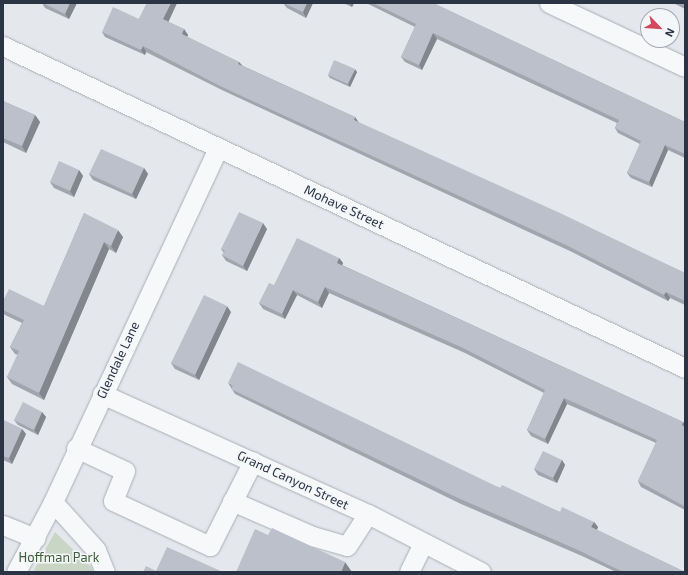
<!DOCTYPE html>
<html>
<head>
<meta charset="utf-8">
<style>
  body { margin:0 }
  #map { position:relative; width:688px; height:575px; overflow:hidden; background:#e4e7ec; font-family:"Exo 2",sans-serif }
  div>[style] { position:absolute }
  .green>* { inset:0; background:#c9d6c5 }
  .roads { filter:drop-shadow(0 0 1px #a9aeb7) drop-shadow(0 0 1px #a9aeb7) }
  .minor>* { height:19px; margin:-9.5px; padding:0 9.5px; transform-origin:9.5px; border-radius:9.5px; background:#f7f8fa }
  .wall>* { inset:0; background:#a1a5ae }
  .shaded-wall>* { inset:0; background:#83868d }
  .building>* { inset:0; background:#bbc0ca }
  span { translate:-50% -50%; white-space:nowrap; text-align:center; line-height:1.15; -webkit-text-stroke:3px #f4f6f9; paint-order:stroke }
  .street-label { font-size:13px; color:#2b3445 }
  .park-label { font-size:13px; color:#3f6138 }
  .frame { position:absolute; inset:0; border:4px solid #2b3445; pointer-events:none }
  .north { position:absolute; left:640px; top:8px; width:40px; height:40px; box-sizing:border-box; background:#f4f6f9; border:1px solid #a4a8b1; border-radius:50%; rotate:115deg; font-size:11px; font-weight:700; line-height:16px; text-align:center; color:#2b3445 }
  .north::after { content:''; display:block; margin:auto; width:14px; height:18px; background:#d1495b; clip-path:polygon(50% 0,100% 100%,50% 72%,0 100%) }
</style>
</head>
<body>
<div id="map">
  <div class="green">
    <i style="clip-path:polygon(55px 532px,91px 567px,93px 572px,33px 572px)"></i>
  </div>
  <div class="roads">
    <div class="minor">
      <i style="left:549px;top:3px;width:150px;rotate:25.2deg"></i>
      <i style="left:3px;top:46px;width:754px;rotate:25.27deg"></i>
      <i style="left:102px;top:394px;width:292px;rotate:24.3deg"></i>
      <i style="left:368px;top:514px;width:127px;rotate:27.2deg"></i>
      <i style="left:76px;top:448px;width:54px;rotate:25.1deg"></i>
      <i style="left:125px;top:471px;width:32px;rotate:112deg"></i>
      <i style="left:113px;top:501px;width:107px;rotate:24.9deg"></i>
      <i style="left:210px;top:546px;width:95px;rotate:-63.2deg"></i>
      <i style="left:232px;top:501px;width:87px;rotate:23.6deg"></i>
      <i style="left:312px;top:536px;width:36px;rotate:16deg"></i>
      <i style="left:347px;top:546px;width:38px;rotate:-57deg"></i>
      <i style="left:53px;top:502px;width:64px;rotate:48.1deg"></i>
      <i style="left:96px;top:550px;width:24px;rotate:68deg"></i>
      <i style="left:3px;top:525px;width:35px;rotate:22deg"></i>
      <i style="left:16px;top:572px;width:79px;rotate:-62.1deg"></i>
      <i style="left:53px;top:502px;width:391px;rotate:-65deg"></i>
      <i style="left:409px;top:572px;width:30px;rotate:-64deg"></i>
    </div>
  </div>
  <div class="wall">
    <i style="clip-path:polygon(42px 3px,77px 3px,69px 19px,45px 8px)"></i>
    <i style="clip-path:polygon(147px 3px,177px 3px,168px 22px,184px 29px,188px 35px,187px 37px,239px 62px,243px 66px,355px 117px,359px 123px,685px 273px,685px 305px,670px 298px,668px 301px,572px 252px,224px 91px,146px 52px,145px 55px,105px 37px,102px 32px,139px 19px)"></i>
    <i style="clip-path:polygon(283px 3px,313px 3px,306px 18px,287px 8px)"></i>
    <i style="clip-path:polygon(343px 3px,354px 3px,352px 7px)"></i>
    <i style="clip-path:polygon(366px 3px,433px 3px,685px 122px,685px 158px,668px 150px,652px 187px,631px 178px,627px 173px,640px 144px,618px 133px,615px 128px,617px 123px,437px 39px,422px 70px,405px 62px,401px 57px,415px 27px)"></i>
    <i style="clip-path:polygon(673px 3px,685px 3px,685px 9px)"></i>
    <i style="clip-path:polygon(357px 72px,350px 87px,330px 78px,328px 75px)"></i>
    <i style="clip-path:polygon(3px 101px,35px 115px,40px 122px,26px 153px,3px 142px)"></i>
    <i style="clip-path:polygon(144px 168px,148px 174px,136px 199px,93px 180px,89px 174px)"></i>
    <i style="clip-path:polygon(79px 170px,83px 176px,74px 197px,54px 188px,50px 182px)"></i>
    <i style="clip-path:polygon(84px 213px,123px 237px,116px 253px,109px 249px,44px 400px,12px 384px,7px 377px,18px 355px,15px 354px,10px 347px,22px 323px,5px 315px,3px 313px,3px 301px,44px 306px)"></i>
    <i style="clip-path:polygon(267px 229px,247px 271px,226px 261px,222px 255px,224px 253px,221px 249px)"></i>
    <i style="clip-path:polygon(339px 258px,343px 263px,342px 265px,683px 422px,685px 424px,685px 510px,641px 487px,638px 481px,656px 443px,567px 404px,548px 444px,531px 436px,527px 430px,544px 393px,465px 353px,329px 293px,322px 308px,297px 295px,285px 319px,263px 309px,259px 303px,274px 285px)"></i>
    <i style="clip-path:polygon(231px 312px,199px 380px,175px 369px,171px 363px)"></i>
    <i style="clip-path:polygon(228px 383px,500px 488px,560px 512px,594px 522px,598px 527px,597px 530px,685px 572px,616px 572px,582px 556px,461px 504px,235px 394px)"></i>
    <i style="clip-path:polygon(42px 412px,46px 417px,38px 435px,18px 425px,14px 420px)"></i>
    <i style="clip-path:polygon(3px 420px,22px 429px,26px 434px,12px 464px,3px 460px)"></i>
    <i style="clip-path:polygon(562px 460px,565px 465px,557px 483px,538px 475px,534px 469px)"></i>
  </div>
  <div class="shaded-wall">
    <i style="clip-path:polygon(70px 3px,77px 3px,69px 19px,65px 14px)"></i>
    <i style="clip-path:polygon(171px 3px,177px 3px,167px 25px,163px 19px)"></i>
    <i style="clip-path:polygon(307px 3px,313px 3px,306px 18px,303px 12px)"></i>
    <i style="clip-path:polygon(349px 3px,354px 3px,352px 7px)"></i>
    <i style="clip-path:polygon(184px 29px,188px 35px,186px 40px,182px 34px)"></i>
    <i style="clip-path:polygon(433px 33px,437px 39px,422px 70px,419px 65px)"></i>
    <i style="clip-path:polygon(143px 46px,146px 52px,145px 55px,141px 50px)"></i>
    <i style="clip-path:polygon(239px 62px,243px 67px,238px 64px)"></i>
    <i style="clip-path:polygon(355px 69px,357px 72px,350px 87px,348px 84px)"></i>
    <i style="clip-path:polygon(35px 115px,40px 122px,26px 153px,22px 146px)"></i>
    <i style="clip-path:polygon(355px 117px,359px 123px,354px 120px)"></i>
    <i style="clip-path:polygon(665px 145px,668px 150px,652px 187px,649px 182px)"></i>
    <i style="clip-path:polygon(144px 168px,148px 174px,136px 199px,132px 194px)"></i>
    <i style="clip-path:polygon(79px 170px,83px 176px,74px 197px,70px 191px)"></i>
    <i style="clip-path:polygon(263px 223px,267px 229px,247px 271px,243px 266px)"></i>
    <i style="clip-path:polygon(118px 230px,123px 237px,116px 253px,111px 246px)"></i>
    <i style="clip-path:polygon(104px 242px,109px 249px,44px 400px,39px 393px)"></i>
    <i style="clip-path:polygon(339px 258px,343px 263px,341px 268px,337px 263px)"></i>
    <i style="clip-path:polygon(325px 287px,329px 293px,322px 308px,318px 302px)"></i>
    <i style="clip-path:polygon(293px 290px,297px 295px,285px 319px,282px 314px)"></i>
    <i style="clip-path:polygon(666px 292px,670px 298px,668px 301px,664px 295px)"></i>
    <i style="clip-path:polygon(227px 306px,231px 312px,199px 380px,195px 375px)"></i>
    <i style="clip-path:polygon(564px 398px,567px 404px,548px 444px,545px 439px)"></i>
    <i style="clip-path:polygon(42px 412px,46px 417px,38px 435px,34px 430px)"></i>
    <i style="clip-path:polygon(683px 422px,685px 424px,685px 430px,682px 425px)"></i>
    <i style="clip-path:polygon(22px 429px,26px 434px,12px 464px,9px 458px)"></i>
    <i style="clip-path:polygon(562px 460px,565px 465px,557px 483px,553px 478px)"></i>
    <i style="clip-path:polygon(594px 522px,598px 527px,595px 533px,591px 527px)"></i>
    <i style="clip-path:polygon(345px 562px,352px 572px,341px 572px)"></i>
  </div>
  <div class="building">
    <i style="clip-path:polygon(43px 3px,70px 3px,65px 14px)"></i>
    <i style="clip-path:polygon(147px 3px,171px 3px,163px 19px,184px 29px,182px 34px,239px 62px,238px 64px,355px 117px,354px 120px,560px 213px,685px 273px,685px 301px,666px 292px,664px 295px,568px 246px,220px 86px,143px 46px,141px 50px,102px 32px,113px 7px,139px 19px)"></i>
    <i style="clip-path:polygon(283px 3px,307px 3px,303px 12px)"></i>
    <i style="clip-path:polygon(373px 3px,433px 3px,685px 122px,685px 154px,665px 145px,649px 182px,627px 173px,641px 141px,615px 128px,619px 120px,433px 33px,419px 65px,401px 57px,416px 24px)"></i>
    <i style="clip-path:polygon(334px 60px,355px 69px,348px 84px,328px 75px)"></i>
    <i style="clip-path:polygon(3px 101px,35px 115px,22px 146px,3px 138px)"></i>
    <i style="clip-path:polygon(101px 149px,144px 168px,132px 194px,89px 174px)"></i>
    <i style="clip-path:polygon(59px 161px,79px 170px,70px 191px,50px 182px)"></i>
    <i style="clip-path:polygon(239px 212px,263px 223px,243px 266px,222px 255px,225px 251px,221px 249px)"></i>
    <i style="clip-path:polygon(84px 213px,118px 230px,111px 246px,104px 242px,39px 393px,7px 377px,19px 351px,10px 347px,24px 320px,3px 310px,3px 301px,9px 289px,44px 306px)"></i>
    <i style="clip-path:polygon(297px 238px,339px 258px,337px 263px,683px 422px,682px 425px,685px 427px,685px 503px,684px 506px,638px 481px,657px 440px,564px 398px,545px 439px,527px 430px,545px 390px,461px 347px,325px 287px,318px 302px,293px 290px,282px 314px,259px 303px,269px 283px,274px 285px)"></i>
    <i style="clip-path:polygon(204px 295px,227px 306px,195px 375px,171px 363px)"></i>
    <i style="clip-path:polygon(238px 362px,500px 488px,502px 485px,560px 512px,562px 507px,594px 522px,591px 527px,685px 572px,623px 572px,578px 550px,458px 498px,231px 389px,233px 385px,228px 383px)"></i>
    <i style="clip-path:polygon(23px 402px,42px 412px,34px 430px,14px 420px)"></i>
    <i style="clip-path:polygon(3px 420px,22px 429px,9px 458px,3px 456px)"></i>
    <i style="clip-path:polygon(543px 451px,562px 460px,553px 478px,534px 469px)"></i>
    <i style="clip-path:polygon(272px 528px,345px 562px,341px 572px,236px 572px,255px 529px,268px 535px)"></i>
    <i style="clip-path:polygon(167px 547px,223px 572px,143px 572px,146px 566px,156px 571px)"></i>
  </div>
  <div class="street-label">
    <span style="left:344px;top:207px;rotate:25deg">Mohave Street</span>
    <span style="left:118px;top:360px;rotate:-65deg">Glendale Lane</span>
    <span style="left:293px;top:480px;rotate:25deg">Grand Canyon Street</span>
  </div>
  <div class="park-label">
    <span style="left:59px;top:557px">Hoffman Park</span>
  </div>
  <div class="frame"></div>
  <div class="north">N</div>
</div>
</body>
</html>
